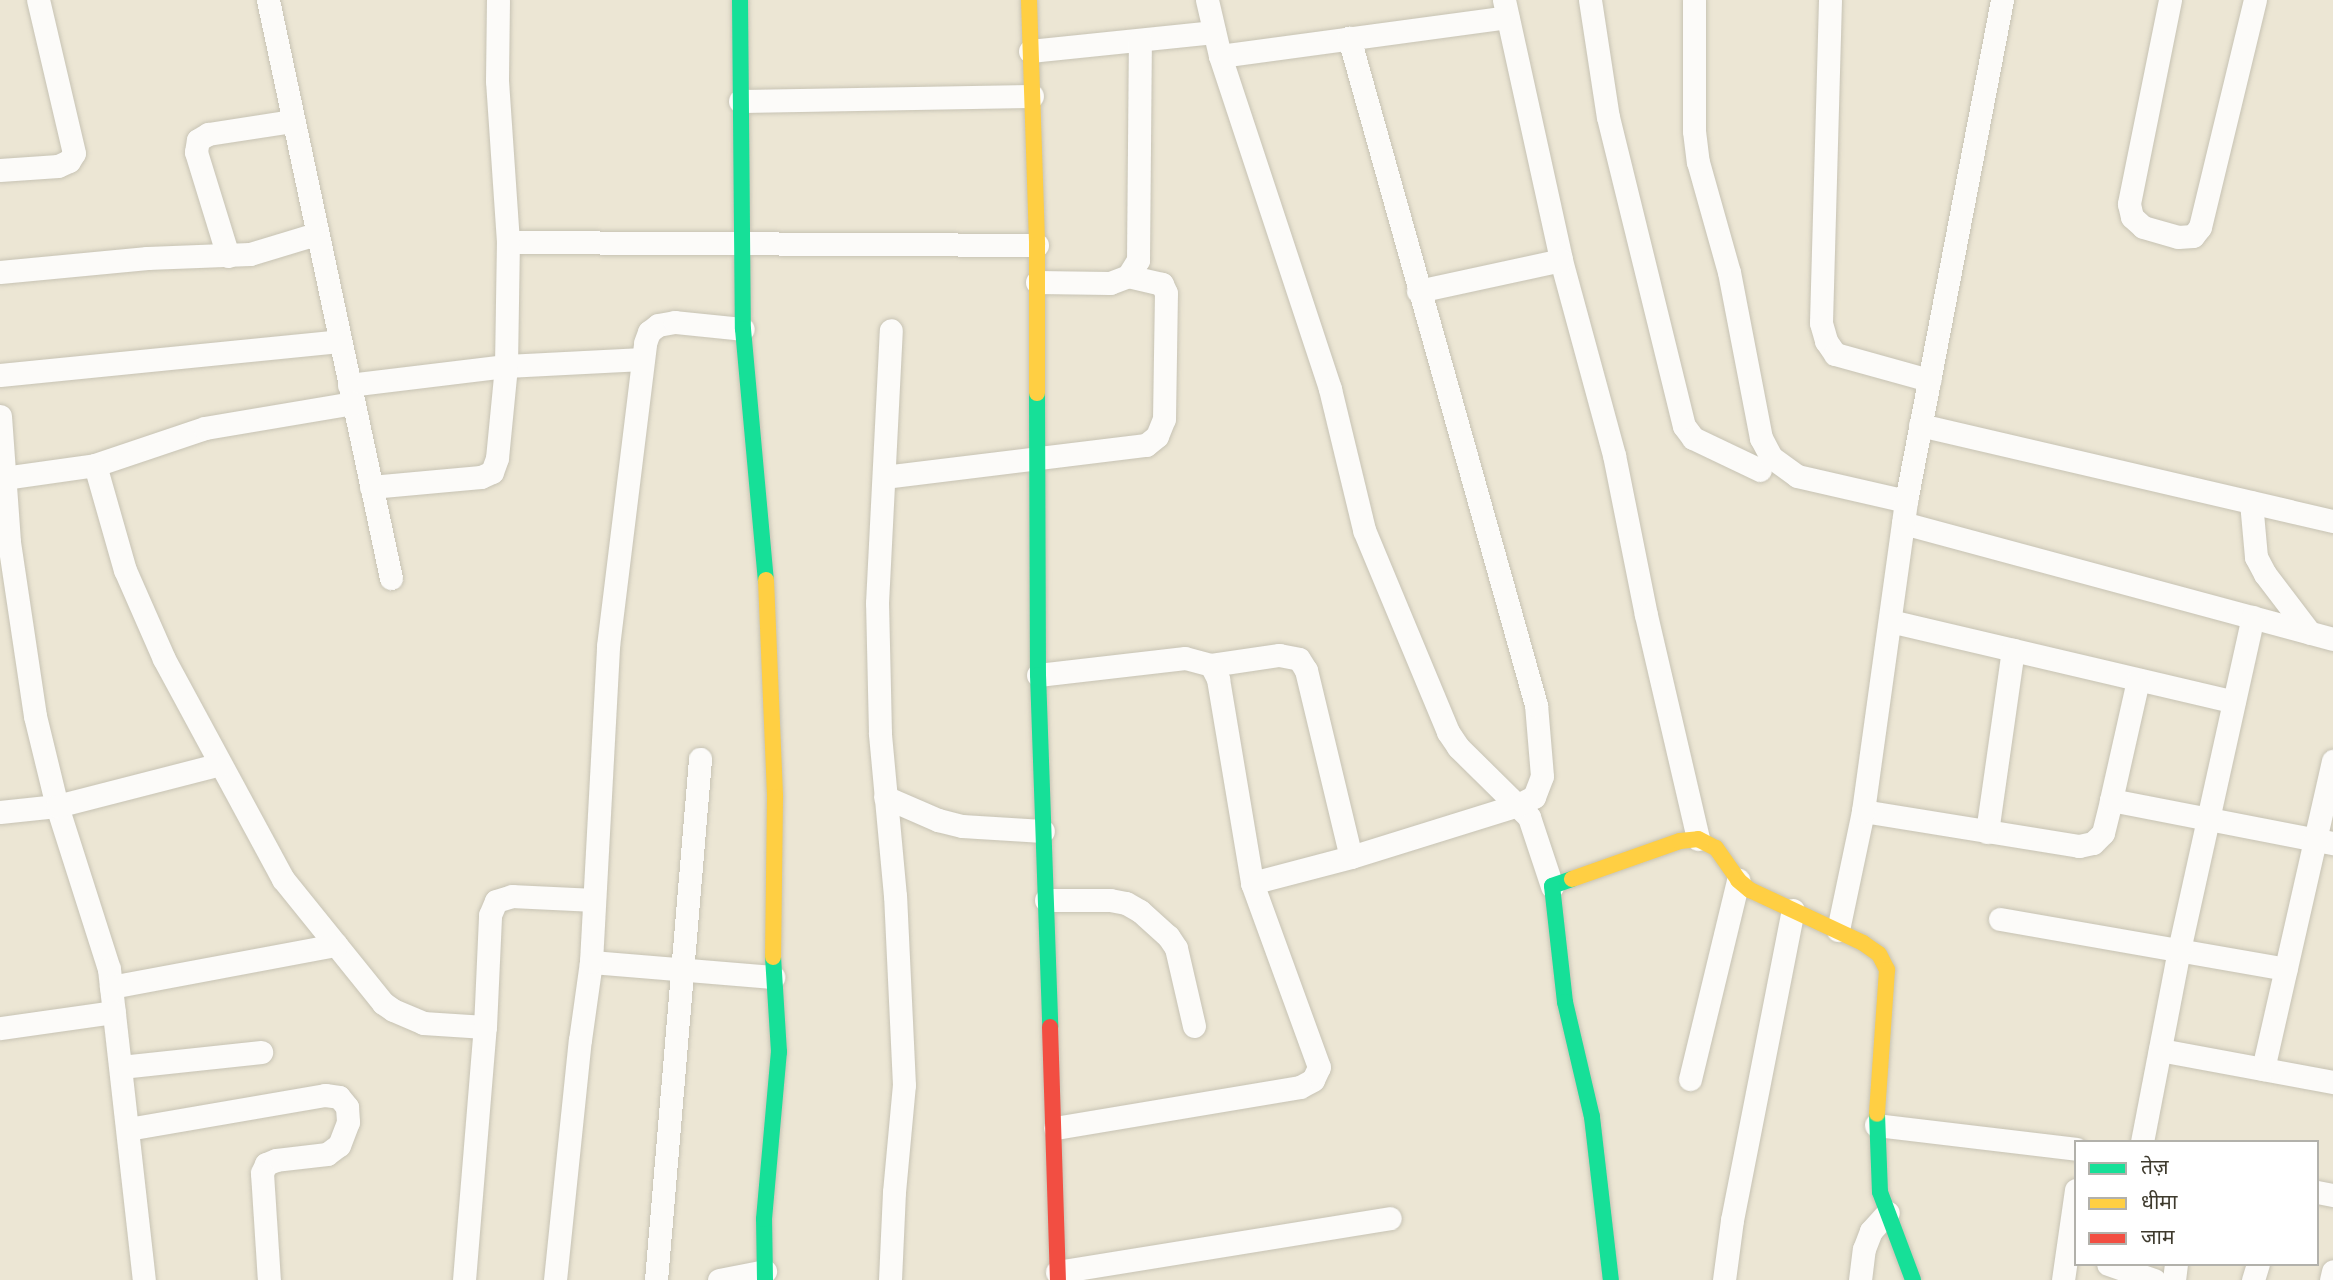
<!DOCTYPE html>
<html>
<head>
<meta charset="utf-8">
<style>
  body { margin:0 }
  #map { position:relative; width:2333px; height:1280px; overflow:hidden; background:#ece6d4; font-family:Figtree,"Noto Sans Devanagari",sans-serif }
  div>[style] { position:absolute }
  .roads { filter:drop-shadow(0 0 2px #c7c3b4) drop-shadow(0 0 2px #c7c3b4) }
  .street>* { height:23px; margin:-11.5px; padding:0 11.5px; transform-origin:11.5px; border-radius:11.5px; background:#fcfbf9 }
  .fast>* { height:16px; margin:-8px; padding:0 8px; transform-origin:8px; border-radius:8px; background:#16e098 }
  .slow>* { height:16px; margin:-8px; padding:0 8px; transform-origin:8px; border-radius:8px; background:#ffcf43 }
  .jam>* { height:16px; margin:-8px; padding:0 8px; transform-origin:8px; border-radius:8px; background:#f24e42 }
  span { translate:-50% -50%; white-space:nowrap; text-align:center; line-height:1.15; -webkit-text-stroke:5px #fff; paint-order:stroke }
  .legend { position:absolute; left:2074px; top:1140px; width:245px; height:126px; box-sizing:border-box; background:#fff; border:2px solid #b2b1ab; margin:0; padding:9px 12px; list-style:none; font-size:21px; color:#3f3b2e }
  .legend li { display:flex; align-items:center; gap:14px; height:35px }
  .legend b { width:35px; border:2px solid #b2b1ab }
</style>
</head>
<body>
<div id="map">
  <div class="roads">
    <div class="street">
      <i style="left:268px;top:0;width:591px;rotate:77.99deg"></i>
      <i style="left:1207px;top:0;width:57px;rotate:76.9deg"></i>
      <i style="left:1220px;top:56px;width:351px;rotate:71.7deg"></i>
      <i style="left:1330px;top:389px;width:145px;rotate:76.4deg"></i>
      <i style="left:1364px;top:530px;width:219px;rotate:67.4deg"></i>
      <i style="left:1448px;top:732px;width:18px;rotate:56deg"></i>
      <i style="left:1458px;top:747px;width:100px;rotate:44.6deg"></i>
      <i style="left:1529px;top:817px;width:73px;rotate:71.6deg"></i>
      <i style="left:1504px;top:0;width:266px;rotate:77.6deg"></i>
      <i style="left:1561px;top:260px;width:202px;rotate:74.8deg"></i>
      <i style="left:1614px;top:455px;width:163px;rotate:78.7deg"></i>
      <i style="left:1646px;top:615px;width:230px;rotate:76.9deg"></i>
      <i style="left:1590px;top:0;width:118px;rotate:81.3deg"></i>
      <i style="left:1608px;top:117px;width:318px;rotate:76.2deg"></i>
      <i style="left:1684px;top:426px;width:15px;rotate:53deg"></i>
      <i style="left:1693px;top:438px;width:74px;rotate:25.5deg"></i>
      <i style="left:1694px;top:0;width:131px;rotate:90deg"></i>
      <i style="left:1694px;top:131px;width:31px;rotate:83deg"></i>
      <i style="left:1698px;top:162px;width:114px;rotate:74.3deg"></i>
      <i style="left:1729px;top:272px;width:169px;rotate:79.1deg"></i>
      <i style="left:1761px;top:438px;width:21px;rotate:62deg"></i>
      <i style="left:1771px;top:457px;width:32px;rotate:36deg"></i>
      <i style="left:1797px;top:476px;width:112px;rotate:12.9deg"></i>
      <i style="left:1830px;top:0;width:323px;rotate:91.6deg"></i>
      <i style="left:1821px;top:323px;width:19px;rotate:74deg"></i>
      <i style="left:1826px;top:341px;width:16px;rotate:55deg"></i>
      <i style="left:1835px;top:354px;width:98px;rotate:15.5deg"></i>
      <i style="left:2170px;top:0;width:208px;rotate:101.4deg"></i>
      <i style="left:2129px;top:204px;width:13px;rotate:77deg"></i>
      <i style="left:2132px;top:217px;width:15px;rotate:42deg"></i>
      <i style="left:2143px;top:227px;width:36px;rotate:16deg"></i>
      <i style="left:2178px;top:237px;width:15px;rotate:-4deg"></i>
      <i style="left:2193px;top:236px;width:11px;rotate:-52deg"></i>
      <i style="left:2200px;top:227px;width:234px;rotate:-76.4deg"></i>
      <i style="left:1030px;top:51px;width:185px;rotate:-5.9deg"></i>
      <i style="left:1220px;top:56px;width:290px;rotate:-7.7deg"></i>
      <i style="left:740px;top:101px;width:292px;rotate:-1deg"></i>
      <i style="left:0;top:170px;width:58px;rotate:-3.9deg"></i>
      <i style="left:58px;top:166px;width:12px;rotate:-24deg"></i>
      <i style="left:69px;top:161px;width:9px;rotate:-58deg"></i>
      <i style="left:74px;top:153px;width:157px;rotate:-103.2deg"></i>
      <i style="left:508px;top:242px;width:529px;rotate:0.32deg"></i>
      <i style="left:228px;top:256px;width:109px;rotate:-107.1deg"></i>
      <i style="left:196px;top:152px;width:12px;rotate:-81deg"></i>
      <i style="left:198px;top:140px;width:12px;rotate:-31deg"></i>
      <i style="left:208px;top:134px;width:86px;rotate:-8.7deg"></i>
      <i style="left:0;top:272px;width:148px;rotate:-5.4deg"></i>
      <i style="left:147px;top:258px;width:103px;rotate:-2.2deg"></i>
      <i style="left:250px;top:254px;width:69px;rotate:-16.9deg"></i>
      <i style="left:1037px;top:282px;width:73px;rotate:0.8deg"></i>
      <i style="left:1110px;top:283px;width:19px;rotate:-21deg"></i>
      <i style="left:1128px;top:276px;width:19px;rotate:-58deg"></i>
      <i style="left:1138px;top:260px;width:220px;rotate:-89.5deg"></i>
      <i style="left:1418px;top:291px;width:146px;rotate:-12.2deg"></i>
      <i style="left:0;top:375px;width:341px;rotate:-5.7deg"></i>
      <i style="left:349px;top:385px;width:158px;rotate:-6.9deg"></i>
      <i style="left:506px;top:366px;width:137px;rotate:-2.9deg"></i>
      <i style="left:0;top:416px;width:126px;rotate:85.9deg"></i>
      <i style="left:9px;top:542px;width:176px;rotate:81.5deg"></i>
      <i style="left:35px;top:716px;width:93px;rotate:76.3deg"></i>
      <i style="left:57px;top:806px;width:171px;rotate:72.3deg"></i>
      <i style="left:109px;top:969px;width:313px;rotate:83.6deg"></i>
      <i style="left:1920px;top:425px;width:424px;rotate:13.1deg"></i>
      <i style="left:95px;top:465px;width:109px;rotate:74.1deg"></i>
      <i style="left:125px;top:570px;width:97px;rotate:66.3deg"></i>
      <i style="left:164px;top:659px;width:250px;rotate:61.6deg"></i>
      <i style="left:283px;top:879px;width:159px;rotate:51.1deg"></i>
      <i style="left:383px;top:1003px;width:12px;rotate:35deg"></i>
      <i style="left:393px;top:1010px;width:33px;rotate:23deg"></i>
      <i style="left:423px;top:1023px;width:62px;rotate:3.7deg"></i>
      <i style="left:884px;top:477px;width:264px;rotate:-7deg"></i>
      <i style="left:1146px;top:445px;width:14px;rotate:-39deg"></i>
      <i style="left:1157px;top:436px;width:18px;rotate:-68deg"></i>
      <i style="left:1164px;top:419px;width:126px;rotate:-89.1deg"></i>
      <i style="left:1166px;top:293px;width:10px;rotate:-114deg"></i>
      <i style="left:1162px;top:284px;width:35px;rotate:-167deg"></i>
      <i style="left:4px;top:478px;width:92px;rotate:-8.1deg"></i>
      <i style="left:95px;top:465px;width:116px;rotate:-18.6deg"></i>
      <i style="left:205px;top:428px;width:150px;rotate:-9.6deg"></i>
      <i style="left:371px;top:487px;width:110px;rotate:-5.2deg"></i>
      <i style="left:481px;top:477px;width:12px;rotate:-24deg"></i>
      <i style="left:492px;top:472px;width:15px;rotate:-70deg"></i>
      <i style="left:497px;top:458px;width:92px;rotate:-84.4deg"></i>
      <i style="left:506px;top:366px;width:124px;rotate:-89.1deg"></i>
      <i style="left:508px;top:242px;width:161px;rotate:-93.9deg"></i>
      <i style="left:497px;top:81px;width:81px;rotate:-89.3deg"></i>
      <i style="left:2251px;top:502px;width:55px;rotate:84.8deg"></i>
      <i style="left:2256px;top:557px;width:19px;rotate:62deg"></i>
      <i style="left:2265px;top:574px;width:74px;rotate:52.7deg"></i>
      <i style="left:1903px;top:523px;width:445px;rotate:15.1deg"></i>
      <i style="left:1890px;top:621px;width:353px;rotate:13.2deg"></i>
      <i style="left:1211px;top:665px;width:69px;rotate:-8.4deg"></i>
      <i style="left:1279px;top:655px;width:20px;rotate:11deg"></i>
      <i style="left:1299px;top:659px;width:13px;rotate:58deg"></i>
      <i style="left:1306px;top:670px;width:192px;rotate:76.5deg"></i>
      <i style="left:1038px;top:675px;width:148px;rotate:-6.6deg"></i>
      <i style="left:1185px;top:658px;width:27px;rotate:15deg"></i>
      <i style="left:1211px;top:665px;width:16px;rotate:63deg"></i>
      <i style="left:1218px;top:679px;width:207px;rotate:80.5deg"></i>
      <i style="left:1252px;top:883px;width:196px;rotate:70deg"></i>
      <i style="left:1319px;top:1067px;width:14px;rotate:115deg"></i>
      <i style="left:1313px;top:1080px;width:15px;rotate:152deg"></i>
      <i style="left:1300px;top:1087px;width:248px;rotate:170.5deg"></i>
      <i style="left:885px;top:797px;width:58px;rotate:23.5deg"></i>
      <i style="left:938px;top:820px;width:25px;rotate:14deg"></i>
      <i style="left:962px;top:826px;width:81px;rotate:3.5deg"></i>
      <i style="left:2111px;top:800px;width:226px;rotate:11deg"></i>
      <i style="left:1863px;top:811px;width:219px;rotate:9.2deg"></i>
      <i style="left:2079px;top:846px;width:14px;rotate:-12deg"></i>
      <i style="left:2093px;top:843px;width:14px;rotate:-45deg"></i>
      <i style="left:2103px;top:833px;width:34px;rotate:-76deg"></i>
      <i style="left:2111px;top:800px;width:123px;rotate:-77.3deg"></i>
      <i style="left:0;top:812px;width:57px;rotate:-6deg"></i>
      <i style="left:57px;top:806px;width:168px;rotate:-14.4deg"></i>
      <i style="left:1987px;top:832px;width:184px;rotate:-81.9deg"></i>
      <i style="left:1252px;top:883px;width:102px;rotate:-14.7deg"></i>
      <i style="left:1351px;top:857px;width:175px;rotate:-17.3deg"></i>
      <i style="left:1518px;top:805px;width:18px;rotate:-27deg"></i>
      <i style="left:1534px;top:797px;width:22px;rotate:-69deg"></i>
      <i style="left:1542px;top:776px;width:71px;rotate:-94.8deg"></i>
      <i style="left:1536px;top:705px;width:693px;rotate:-105.66deg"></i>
      <i style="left:1046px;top:900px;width:64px"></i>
      <i style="left:1110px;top:900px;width:16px;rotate:11deg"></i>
      <i style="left:1126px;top:903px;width:16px;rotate:30deg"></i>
      <i style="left:1140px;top:911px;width:38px;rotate:42deg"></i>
      <i style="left:1168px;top:936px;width:14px;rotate:56deg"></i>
      <i style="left:1176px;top:948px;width:80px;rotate:77deg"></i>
      <i style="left:2000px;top:919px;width:290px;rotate:9.9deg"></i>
      <i style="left:1838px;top:930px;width:122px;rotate:-78.1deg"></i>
      <i style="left:1863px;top:811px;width:313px;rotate:-82.1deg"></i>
      <i style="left:1906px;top:501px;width:510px;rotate:-79.15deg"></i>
      <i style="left:591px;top:962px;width:183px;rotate:4.7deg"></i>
      <i style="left:111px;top:987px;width:229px;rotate:-10.6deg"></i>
      <i style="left:1px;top:1028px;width:114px;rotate:-8.1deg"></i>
      <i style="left:2160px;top:1050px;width:176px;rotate:10.5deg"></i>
      <i style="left:121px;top:1067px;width:141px;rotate:-6.1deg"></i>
      <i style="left:2263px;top:1069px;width:316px;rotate:-77.2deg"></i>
      <i style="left:1690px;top:1079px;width:205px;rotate:-76.4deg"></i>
      <i style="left:1876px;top:1125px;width:201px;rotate:6.8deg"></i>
      <i style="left:128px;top:1129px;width:200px;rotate:-9.8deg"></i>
      <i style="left:325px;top:1095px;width:14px;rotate:8deg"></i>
      <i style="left:339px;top:1097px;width:13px;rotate:51deg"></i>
      <i style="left:347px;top:1107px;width:15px;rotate:86deg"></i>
      <i style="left:348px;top:1122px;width:25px;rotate:111deg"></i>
      <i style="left:339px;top:1145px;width:15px;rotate:143deg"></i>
      <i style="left:327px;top:1154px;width:51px;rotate:173.3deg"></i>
      <i style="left:276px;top:1160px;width:11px;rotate:158deg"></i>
      <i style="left:266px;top:1164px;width:10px;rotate:114deg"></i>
      <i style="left:262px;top:1173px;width:107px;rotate:86.3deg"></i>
      <i style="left:2142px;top:1142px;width:196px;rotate:-79.1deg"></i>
      <i style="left:2179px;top:950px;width:341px;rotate:-77.5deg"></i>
      <i style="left:2317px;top:1192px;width:16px;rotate:11deg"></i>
      <i style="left:2108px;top:1264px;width:49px;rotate:19.2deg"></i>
      <i style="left:1057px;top:1272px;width:337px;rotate:-9.2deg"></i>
      <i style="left:464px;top:1280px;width:254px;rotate:-85.3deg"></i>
      <i style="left:485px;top:1027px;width:112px;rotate:-87.4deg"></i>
      <i style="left:490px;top:915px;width:15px;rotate:-67deg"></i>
      <i style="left:496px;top:901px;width:17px;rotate:-17deg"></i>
      <i style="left:512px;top:896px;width:82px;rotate:2.8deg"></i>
      <i style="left:555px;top:1280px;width:241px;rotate:-84.1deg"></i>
      <i style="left:580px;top:1040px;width:79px;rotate:-82deg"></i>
      <i style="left:591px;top:962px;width:316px;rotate:-86.9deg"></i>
      <i style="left:608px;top:646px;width:305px;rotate:-83deg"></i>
      <i style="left:645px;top:343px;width:12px;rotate:-70deg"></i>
      <i style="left:649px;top:332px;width:11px;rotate:-38deg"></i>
      <i style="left:658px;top:325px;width:17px;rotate:-10deg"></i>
      <i style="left:675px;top:322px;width:68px;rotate:5.9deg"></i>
      <i style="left:656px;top:1280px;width:523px;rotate:-85.17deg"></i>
      <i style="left:719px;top:1280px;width:47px;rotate:-11.1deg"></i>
      <i style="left:890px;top:1280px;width:88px;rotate:-87.4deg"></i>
      <i style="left:894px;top:1192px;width:107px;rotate:-84.7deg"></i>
      <i style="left:904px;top:1085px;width:189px;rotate:-92.7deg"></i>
      <i style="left:895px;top:896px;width:164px;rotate:-95.3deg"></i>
      <i style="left:880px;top:733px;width:130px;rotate:-91.3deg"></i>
      <i style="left:877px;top:603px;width:273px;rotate:-87.1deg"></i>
      <i style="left:1724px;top:1280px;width:61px;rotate:-82.4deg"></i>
      <i style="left:1732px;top:1220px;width:316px;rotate:-78.9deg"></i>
      <i style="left:1860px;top:1280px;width:31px;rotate:-83deg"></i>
      <i style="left:1864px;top:1249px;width:19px;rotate:-69deg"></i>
      <i style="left:1871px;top:1231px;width:25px;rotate:-48deg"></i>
      <i style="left:2063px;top:1280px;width:91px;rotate:-81.8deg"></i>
      <i style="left:2174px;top:1280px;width:16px;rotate:-83deg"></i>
      <i style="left:2253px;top:1280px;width:17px;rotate:-73deg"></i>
      <i style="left:2331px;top:1280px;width:9px;rotate:-77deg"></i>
    </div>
    <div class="fast">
      <i style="left:740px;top:0;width:329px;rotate:89.5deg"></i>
      <i style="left:743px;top:329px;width:252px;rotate:84.8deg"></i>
      <i style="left:1037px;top:393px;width:282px;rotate:89.8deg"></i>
      <i style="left:1038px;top:675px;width:352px;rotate:88deg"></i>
      <i style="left:1572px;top:879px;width:21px;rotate:161deg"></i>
      <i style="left:1552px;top:886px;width:117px;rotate:83.6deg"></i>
      <i style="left:1565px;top:1002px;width:118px;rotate:76.8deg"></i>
      <i style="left:1592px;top:1117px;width:164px;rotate:83.4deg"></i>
      <i style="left:1877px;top:1114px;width:78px;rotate:87.8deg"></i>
      <i style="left:1880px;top:1192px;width:94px;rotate:69.4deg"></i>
      <i style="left:765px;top:1280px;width:61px;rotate:-90.9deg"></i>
      <i style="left:764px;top:1219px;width:168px;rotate:-84.9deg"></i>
      <i style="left:779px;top:1052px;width:95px;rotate:-93.6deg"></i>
    </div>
    <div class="slow">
      <i style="left:1029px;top:0;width:245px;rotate:88.1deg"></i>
      <i style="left:1037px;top:245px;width:148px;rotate:90deg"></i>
      <i style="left:766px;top:580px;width:217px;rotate:87.6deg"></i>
      <i style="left:775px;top:797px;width:160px;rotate:90.7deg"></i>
      <i style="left:1572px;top:879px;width:114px;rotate:-19.4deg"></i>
      <i style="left:1680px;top:841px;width:18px;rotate:-6deg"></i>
      <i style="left:1698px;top:839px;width:20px;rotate:27deg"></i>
      <i style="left:1716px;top:848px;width:39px;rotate:55deg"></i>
      <i style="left:1738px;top:880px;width:16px;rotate:40deg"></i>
      <i style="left:1750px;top:890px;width:125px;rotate:25.1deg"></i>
      <i style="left:1863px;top:943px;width:19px;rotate:35deg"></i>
      <i style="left:1879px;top:954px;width:18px;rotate:63deg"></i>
      <i style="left:1887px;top:970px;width:144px;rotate:94deg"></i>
    </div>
    <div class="jam">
      <i style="left:1050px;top:1027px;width:253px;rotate:88.2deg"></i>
    </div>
  </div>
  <ul class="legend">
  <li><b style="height:9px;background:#16e098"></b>तेज़</li>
  <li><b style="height:9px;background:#ffcf43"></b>धीमा</li>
  <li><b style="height:9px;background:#f24e42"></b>जाम</li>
  </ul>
</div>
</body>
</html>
